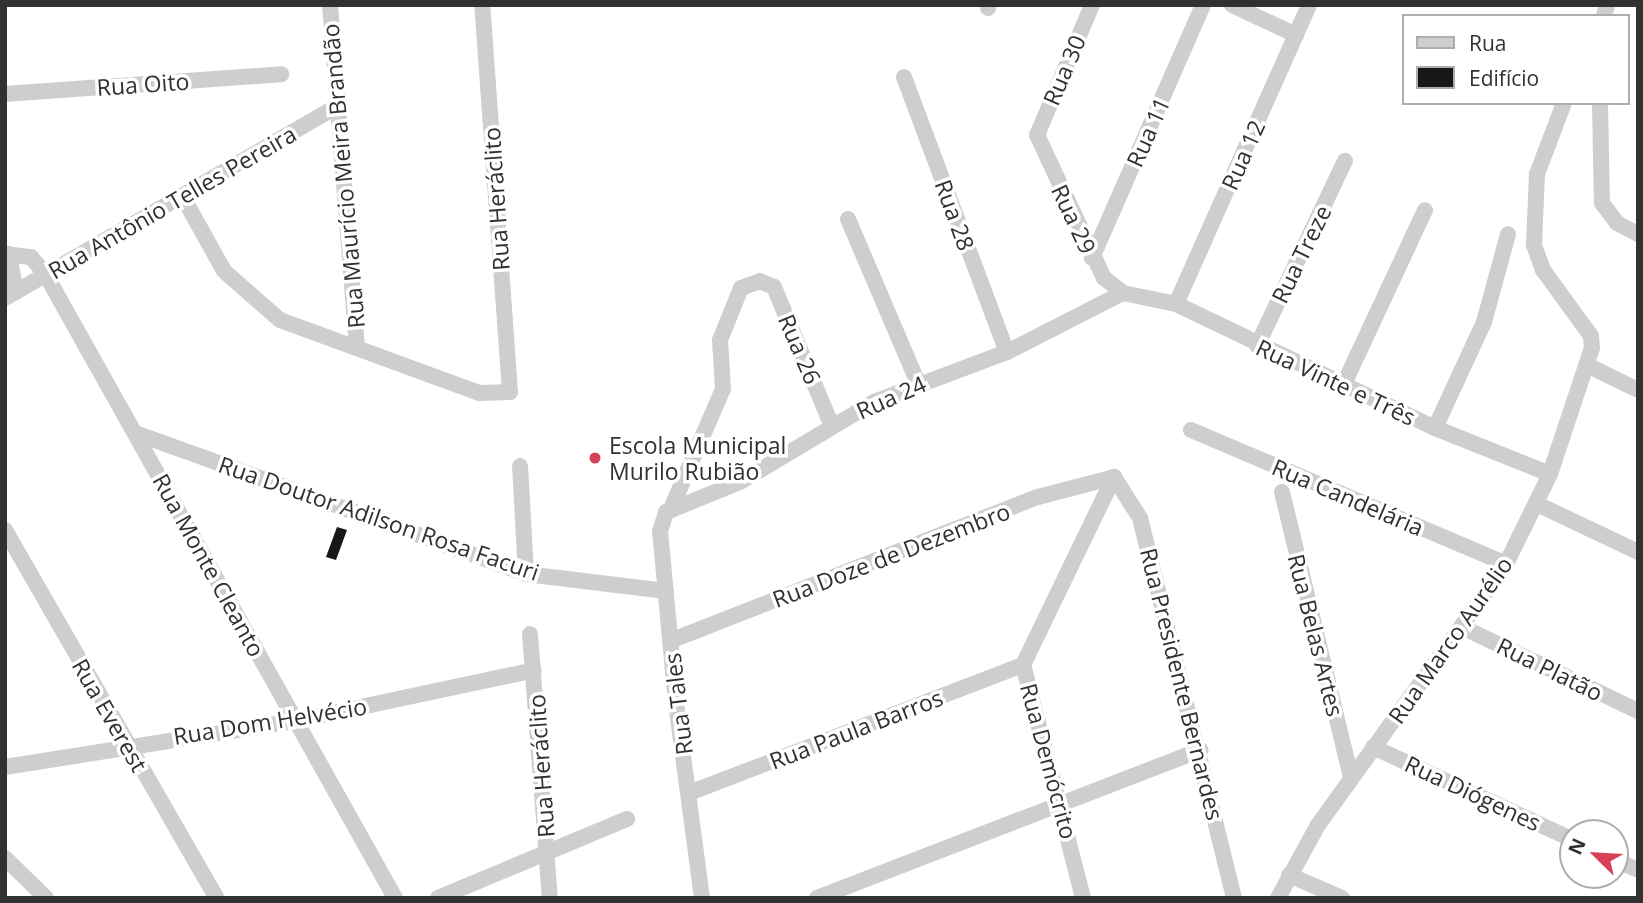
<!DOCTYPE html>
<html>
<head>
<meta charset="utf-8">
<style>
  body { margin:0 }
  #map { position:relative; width:1643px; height:903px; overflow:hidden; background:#fff; font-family:"Open Sans",sans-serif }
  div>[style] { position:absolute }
  .building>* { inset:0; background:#181818 }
  .minor>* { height:16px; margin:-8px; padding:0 8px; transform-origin:8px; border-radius:8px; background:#cecece }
  .dots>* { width:19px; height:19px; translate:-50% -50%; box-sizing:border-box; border:4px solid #fff; border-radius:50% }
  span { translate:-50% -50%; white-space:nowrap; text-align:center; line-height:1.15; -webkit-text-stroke:7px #fff; paint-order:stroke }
  .street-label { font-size:23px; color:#313131 }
  .poi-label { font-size:23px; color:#313131 }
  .left { translate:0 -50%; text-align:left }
  .frame { position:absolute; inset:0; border:7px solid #313131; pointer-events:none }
  .legend { position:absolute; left:1402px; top:14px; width:228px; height:91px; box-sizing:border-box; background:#fff; border:2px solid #adadad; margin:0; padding:9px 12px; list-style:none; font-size:21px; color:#313131 }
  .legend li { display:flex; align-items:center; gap:14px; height:35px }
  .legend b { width:35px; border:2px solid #adadad }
  .north { position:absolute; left:1559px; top:819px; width:70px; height:70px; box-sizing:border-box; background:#fff; border:2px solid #adadad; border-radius:50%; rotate:294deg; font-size:19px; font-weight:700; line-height:28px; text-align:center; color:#313131 }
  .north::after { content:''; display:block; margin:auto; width:24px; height:32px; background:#d94159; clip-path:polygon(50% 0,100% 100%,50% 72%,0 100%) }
</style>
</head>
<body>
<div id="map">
  <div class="building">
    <i style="clip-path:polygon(337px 527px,347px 530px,336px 560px,326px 557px)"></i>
  </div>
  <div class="minor">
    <i style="left:330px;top:5px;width:343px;rotate:85.5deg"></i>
    <i style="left:1092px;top:5px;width:141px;rotate:112.9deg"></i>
    <i style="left:1037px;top:135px;width:158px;rotate:64.9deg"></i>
    <i style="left:1104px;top:278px;width:24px;rotate:38deg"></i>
    <i style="left:1123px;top:293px;width:54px;rotate:11.7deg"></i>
    <i style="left:1176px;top:304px;width:287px;rotate:25.6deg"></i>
    <i style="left:1435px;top:428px;width:124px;rotate:21.8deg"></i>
    <i style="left:1232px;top:5px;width:71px;rotate:25.1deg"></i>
    <i style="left:988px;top:8px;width:3px;rotate:-72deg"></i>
    <i style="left:1604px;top:16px;width:11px;rotate:-75deg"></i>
    <i style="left:904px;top:77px;width:294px;rotate:69.5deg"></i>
    <i style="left:5px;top:94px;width:277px;rotate:-4.1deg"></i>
    <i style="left:1600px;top:103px;width:100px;rotate:88.9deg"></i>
    <i style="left:1602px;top:203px;width:25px;rotate:53deg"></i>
    <i style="left:1617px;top:223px;width:24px;rotate:28deg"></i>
    <i style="left:184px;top:199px;width:82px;rotate:60.9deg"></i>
    <i style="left:224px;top:271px;width:74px;rotate:41.2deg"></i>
    <i style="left:280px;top:320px;width:213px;rotate:20.1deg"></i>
    <i style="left:480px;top:393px;width:30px;rotate:-2deg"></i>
    <i style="left:510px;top:392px;width:388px;rotate:-94.1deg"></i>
    <i style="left:848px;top:219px;width:178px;rotate:66.9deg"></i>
    <i style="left:5px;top:254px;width:26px;rotate:7deg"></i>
    <i style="left:31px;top:257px;width:23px;rotate:50deg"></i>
    <i style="left:46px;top:275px;width:714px;rotate:60.74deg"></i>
    <i style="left:9px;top:254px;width:39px;rotate:80deg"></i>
    <i style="left:1092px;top:258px;width:276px;rotate:-66.3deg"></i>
    <i style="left:5px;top:298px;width:384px;rotate:-30deg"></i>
    <i style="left:1176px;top:304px;width:327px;rotate:-66deg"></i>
    <i style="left:1257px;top:346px;width:205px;rotate:-64.6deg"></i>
    <i style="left:1587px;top:365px;width:57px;rotate:26.1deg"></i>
    <i style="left:1343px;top:386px;width:194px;rotate:-65deg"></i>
    <i style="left:1435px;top:428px;width:117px;rotate:-65.2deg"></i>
    <i style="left:1484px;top:322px;width:91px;rotate:-74.7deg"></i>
    <i style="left:1191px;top:430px;width:342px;rotate:23deg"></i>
    <i style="left:138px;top:434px;width:412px;rotate:19.8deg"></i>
    <i style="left:526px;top:574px;width:141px;rotate:6.9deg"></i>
    <i style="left:520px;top:466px;width:108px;rotate:86.8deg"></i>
    <i style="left:1114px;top:477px;width:49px;rotate:57.6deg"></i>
    <i style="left:1140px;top:518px;width:391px;rotate:76.1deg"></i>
    <i style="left:1282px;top:492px;width:294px;rotate:76.4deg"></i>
    <i style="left:673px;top:504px;width:125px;rotate:-66.5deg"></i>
    <i style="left:723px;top:389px;width:49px;rotate:-93.5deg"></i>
    <i style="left:720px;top:340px;width:56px;rotate:-68deg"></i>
    <i style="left:741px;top:288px;width:20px;rotate:-20deg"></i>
    <i style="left:760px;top:281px;width:15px;rotate:23deg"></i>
    <i style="left:774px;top:287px;width:151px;rotate:67.4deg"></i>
    <i style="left:1537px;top:504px;width:112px;rotate:25.4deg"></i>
    <i style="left:5px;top:530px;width:425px;rotate:60.1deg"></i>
    <i style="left:1462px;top:627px;width:195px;rotate:25.5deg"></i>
    <i style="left:530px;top:634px;width:265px;rotate:85.7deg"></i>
    <i style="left:670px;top:641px;width:395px;rotate:-21.4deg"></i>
    <i style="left:1038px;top:497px;width:79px;rotate:-14.7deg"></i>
    <i style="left:1373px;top:747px;width:221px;rotate:24.9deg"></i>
    <i style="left:5px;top:767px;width:294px;rotate:-9deg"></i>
    <i style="left:295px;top:721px;width:244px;rotate:-12deg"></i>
    <i style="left:689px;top:793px;width:358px;rotate:-21deg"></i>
    <i style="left:5px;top:858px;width:57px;rotate:44.3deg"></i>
    <i style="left:1615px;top:860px;width:25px;rotate:23deg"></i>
    <i style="left:1289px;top:875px;width:58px;rotate:23.5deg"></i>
    <i style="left:438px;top:898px;width:205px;rotate:-22.7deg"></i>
    <i style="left:702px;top:898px;width:197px;rotate:-97.6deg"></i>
    <i style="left:676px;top:703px;width:173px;rotate:-95.3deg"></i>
    <i style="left:660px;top:531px;width:20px;rotate:-72deg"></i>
    <i style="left:666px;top:512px;width:80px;rotate:-22.1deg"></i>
    <i style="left:740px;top:482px;width:156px;rotate:-30.8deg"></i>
    <i style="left:874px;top:402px;width:142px;rotate:-20.6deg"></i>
    <i style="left:1007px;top:352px;width:130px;rotate:-27deg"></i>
    <i style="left:817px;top:898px;width:411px;rotate:-21.1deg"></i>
    <i style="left:1083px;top:898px;width:241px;rotate:-104.4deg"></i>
    <i style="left:1023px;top:665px;width:209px;rotate:-64.2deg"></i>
    <i style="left:1278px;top:898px;width:83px;rotate:-61.3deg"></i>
    <i style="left:1318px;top:825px;width:322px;rotate:-54.2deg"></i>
    <i style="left:1506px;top:564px;width:100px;rotate:-63.9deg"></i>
    <i style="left:1550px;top:474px;width:133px;rotate:-71.6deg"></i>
    <i style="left:1592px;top:348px;width:12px;rotate:-95deg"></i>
    <i style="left:1591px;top:336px;width:82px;rotate:-126deg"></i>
    <i style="left:1543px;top:270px;width:27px;rotate:-110deg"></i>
    <i style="left:1534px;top:245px;width:71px;rotate:-87.6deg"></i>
    <i style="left:1537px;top:174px;width:76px;rotate:-69.2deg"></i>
  </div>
  <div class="dots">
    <i style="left:595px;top:458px;background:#d94159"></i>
  </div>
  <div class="street-label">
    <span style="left:1064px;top:70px;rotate:-67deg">Rua 30</span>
    <span style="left:143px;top:84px;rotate:-4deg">Rua Oito</span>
    <span style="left:1148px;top:132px;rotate:-66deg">Rua 11</span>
    <span style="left:1243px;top:155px;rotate:-66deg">Rua 12</span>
    <span style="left:343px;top:176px;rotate:-95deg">Rua Maurício Meira Brandão</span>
    <span style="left:496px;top:199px;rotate:-94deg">Rua Heráclito</span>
    <span style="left:172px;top:202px;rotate:-30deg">Rua Antônio Telles Pereira</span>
    <span style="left:955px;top:215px;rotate:70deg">Rua 28</span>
    <span style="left:1074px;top:219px;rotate:65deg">Rua 29</span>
    <span style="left:1301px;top:254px;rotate:-64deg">Rua Treze</span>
    <span style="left:800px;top:349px;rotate:67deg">Rua 26</span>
    <span style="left:1336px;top:382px;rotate:25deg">Rua Vinte e Três</span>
    <span style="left:891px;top:397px;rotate:-24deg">Rua 24</span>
    <span style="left:1348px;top:497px;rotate:23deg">Rua Candelária</span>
    <span style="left:379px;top:518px;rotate:19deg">Rua Doutor Adilson Rosa Facuri</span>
    <span style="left:891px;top:555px;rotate:-21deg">Rua Doze de Dezembro</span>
    <span style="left:209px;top:565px;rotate:61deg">Rua Monte Cleanto</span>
    <span style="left:1316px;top:635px;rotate:76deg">Rua Belas Artes</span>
    <span style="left:1450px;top:640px;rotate:-55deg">Rua Marco Aurélio</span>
    <span style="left:1550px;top:669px;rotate:26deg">Rua Platão</span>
    <span style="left:1182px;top:684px;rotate:76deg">Rua Presidente Bernardes</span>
    <span style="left:678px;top:704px;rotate:-97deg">Rua Tales</span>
    <span style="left:110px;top:715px;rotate:60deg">Rua Everest</span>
    <span style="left:270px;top:721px;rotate:-9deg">Rua Dom Helvécio</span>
    <span style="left:856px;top:729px;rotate:-21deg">Rua Paula Barros</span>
    <span style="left:1049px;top:761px;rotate:75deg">Rua Demócrito</span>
    <span style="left:541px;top:766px;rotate:-94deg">Rua Heráclito</span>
    <span style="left:1473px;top:793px;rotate:25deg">Rua Diógenes</span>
  </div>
  <div class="poi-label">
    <span class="left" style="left:609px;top:458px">Escola Municipal<br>Murilo Rubião</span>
  </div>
  <div class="frame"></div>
  <ul class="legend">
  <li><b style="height:9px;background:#cecece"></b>Rua</li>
  <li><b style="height:19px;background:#181818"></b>Edifício</li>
  </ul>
  <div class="north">N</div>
</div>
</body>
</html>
